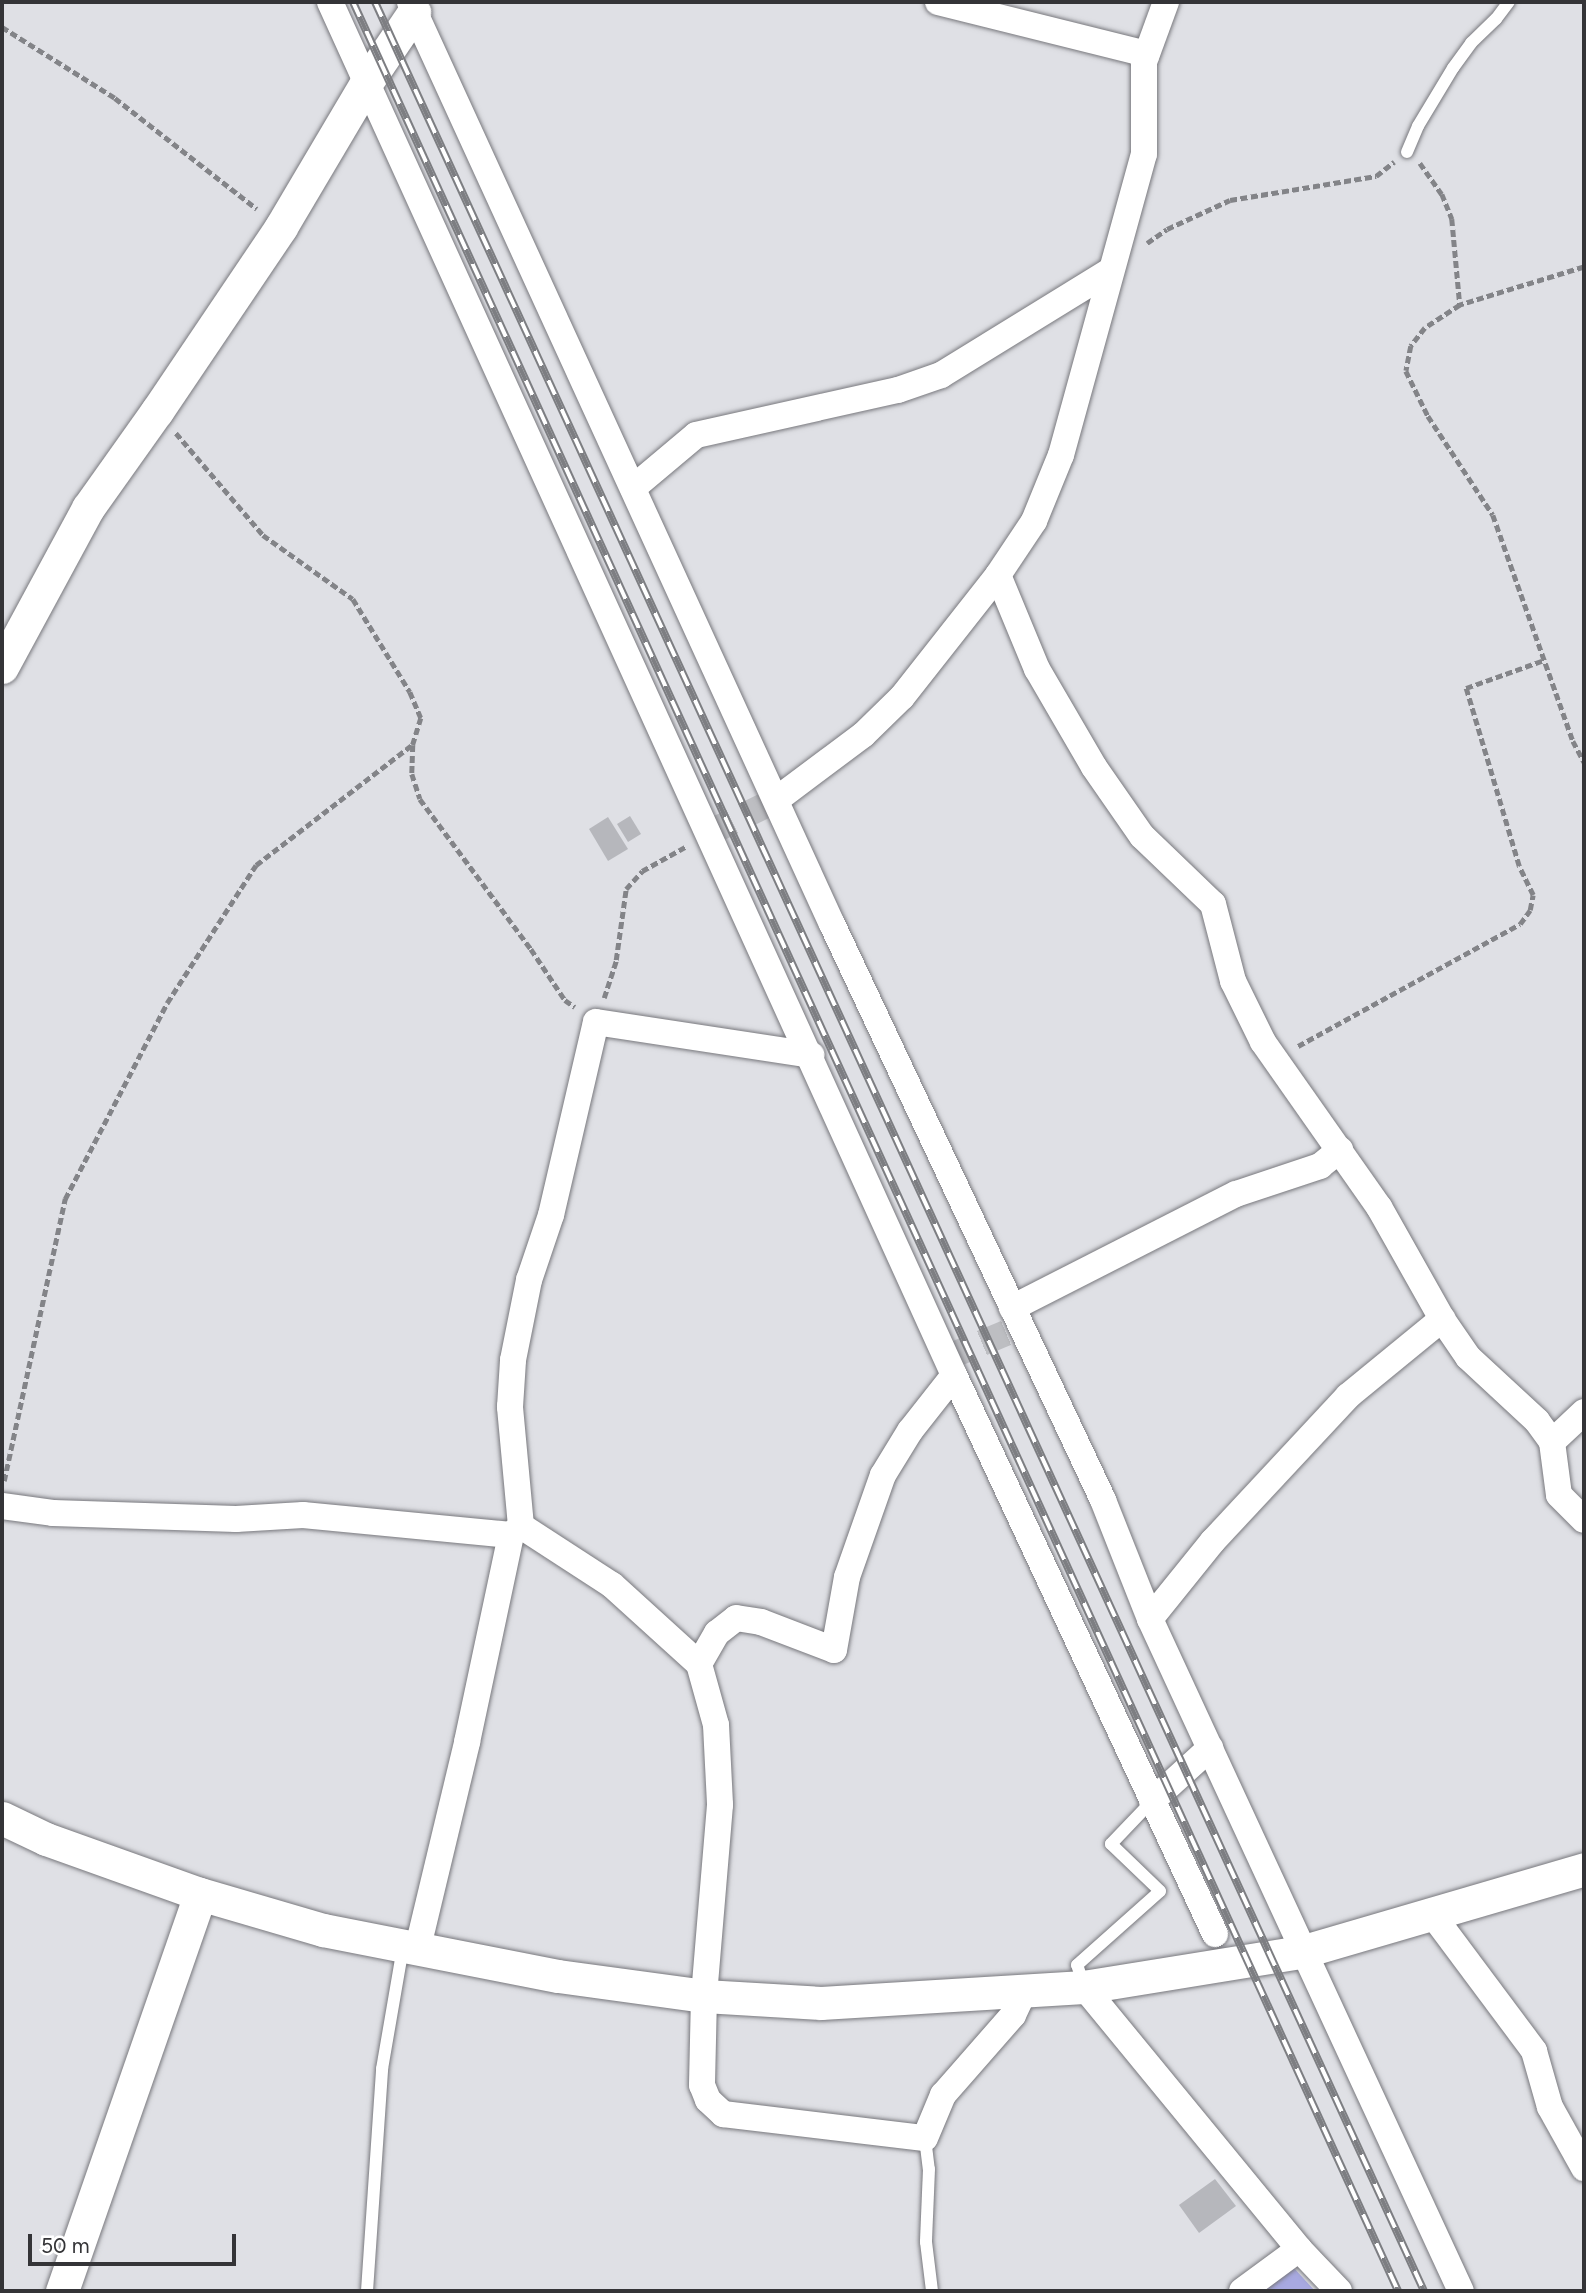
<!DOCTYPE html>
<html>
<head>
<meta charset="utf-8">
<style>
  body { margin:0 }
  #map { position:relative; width:1586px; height:2293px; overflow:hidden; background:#dfe0e5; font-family:Figtree,sans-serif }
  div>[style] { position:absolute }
  .green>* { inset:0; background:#a8a9e1 }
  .building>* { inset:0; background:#b6b7bc }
  .minor-tunnel>* { height:26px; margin-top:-13px; transform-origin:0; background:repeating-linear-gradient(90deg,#bdbec2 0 26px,transparent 0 39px) }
  .path>* { height:4.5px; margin-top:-2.25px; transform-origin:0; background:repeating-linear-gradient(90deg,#838488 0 7px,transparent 0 10.5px) }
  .roads { filter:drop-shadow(0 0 2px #78787d) drop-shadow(0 0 2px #78787d) }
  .service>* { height:12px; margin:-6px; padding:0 6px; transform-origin:6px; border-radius:6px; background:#fff }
  .minor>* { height:26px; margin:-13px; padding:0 13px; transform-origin:13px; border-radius:13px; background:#fff }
  .tertiary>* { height:33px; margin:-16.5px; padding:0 16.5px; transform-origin:16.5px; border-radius:16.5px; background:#fff }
  .rail>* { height:8px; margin-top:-4px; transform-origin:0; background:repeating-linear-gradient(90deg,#fff 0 16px,#7d7e82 0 32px); box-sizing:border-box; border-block:2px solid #7d7e82 }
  span { translate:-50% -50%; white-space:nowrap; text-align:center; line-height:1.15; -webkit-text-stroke:5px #fff; paint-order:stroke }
  .frame { position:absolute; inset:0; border:4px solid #343437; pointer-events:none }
  .scale { position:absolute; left:28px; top:2234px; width:208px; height:32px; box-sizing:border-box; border:4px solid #343437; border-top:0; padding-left:9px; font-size:21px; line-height:24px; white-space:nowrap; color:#343437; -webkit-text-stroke:5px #fff; paint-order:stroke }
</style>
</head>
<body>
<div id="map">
  <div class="green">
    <i style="clip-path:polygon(1293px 2267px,1315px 2291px,1260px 2291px)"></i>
  </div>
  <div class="building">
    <i style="clip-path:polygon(630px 816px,641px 834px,628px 842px,617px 824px)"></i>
    <i style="clip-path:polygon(608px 817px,628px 849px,608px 861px,589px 829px)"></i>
    <i style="clip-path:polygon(1215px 2179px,1236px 2206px,1199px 2233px,1179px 2205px)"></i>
  </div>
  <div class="minor-tunnel">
    <i style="left:709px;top:833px;width:75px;rotate:-26.2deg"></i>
    <i style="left:946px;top:1358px;width:80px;rotate:-22.7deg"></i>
  </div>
  <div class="path">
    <i style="left:2px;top:27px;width:133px;rotate:32.1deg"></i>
    <i style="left:115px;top:98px;width:180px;rotate:38deg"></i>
    <i style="left:1420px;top:163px;width:38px;rotate:55deg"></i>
    <i style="left:1442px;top:194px;width:27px;rotate:68deg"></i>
    <i style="left:1452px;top:219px;width:86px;rotate:84.7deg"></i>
    <i style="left:1147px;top:243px;width:24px;rotate:-35deg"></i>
    <i style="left:1167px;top:229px;width:69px;rotate:-24.7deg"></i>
    <i style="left:1230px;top:200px;width:148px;rotate:-9.3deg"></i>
    <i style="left:1376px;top:176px;width:23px;rotate:-38deg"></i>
    <i style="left:1584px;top:267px;width:130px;rotate:163deg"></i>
    <i style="left:1460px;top:305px;width:42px;rotate:146.7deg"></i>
    <i style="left:1425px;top:328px;width:23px;rotate:128deg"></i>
    <i style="left:1411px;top:346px;width:25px;rotate:101deg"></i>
    <i style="left:1406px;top:371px;width:50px;rotate:63.9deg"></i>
    <i style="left:1428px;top:416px;width:118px;rotate:56.7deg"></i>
    <i style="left:1493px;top:515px;width:240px;rotate:70.5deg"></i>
    <i style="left:1573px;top:741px;width:24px;rotate:62deg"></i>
    <i style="left:176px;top:433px;width:134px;rotate:49.5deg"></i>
    <i style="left:263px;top:535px;width:110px;rotate:35.4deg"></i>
    <i style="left:353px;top:599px;width:109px;rotate:58.5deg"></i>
    <i style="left:410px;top:692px;width:28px;rotate:67deg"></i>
    <i style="left:421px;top:718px;width:28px;rotate:107deg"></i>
    <i style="left:413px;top:745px;width:29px;rotate:92deg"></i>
    <i style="left:412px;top:774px;width:26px;rotate:72deg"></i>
    <i style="left:420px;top:799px;width:187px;rotate:53.5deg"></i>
    <i style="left:531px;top:949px;width:61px;rotate:56.3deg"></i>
    <i style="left:565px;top:1000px;width:12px;rotate:35deg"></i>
    <i style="left:604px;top:998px;width:40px;rotate:-72deg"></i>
    <i style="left:616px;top:960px;width:72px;rotate:-82deg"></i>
    <i style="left:626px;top:889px;width:24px;rotate:-48deg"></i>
    <i style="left:642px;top:871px;width:51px;rotate:-29.1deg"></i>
    <i style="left:1298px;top:1046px;width:253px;rotate:-28.8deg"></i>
    <i style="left:1520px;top:924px;width:17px;rotate:-54deg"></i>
    <i style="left:1530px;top:910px;width:15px;rotate:-79deg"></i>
    <i style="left:1533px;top:895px;width:32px;rotate:-116deg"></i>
    <i style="left:1519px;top:866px;width:186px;rotate:-106.6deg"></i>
    <i style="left:1466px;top:688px;width:83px;rotate:-19.7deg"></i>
    <i style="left:4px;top:1481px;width:289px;rotate:-77.8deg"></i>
    <i style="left:65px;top:1199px;width:221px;rotate:-62.5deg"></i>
    <i style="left:167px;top:1003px;width:164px;rotate:-57.2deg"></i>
    <i style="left:256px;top:865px;width:197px;rotate:-37.6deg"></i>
  </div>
  <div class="roads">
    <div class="service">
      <i style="left:1407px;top:152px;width:28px;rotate:-67deg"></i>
      <i style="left:1418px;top:126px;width:68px;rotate:-58.9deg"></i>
      <i style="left:1453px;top:68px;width:31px;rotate:-54deg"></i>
      <i style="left:1471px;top:43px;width:35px;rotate:-44deg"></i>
      <i style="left:1496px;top:19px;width:21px;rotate:-53deg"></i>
      <i style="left:1084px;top:1986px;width:22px;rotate:-108deg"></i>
      <i style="left:1077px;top:1965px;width:111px;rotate:-41.7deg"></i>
      <i style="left:1160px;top:1891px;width:68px;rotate:-136.2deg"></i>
      <i style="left:1111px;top:1844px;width:59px;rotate:-46.4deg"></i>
      <i style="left:925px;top:2138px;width:31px;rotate:83deg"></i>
      <i style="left:929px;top:2169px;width:73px;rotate:92.4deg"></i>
      <i style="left:926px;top:2242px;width:49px;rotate:83deg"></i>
      <i style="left:367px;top:2291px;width:223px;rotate:-86.1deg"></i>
      <i style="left:382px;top:2069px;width:123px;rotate:-80.2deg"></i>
    </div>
    <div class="minor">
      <i style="left:330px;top:2px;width:1508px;rotate:65.56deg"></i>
      <i style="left:954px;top:1375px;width:617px;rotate:64.97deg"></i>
      <i style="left:410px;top:2px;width:1014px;rotate:65.41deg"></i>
      <i style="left:832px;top:924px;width:637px;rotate:64.8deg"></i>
      <i style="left:1103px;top:1500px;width:128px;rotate:68.4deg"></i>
      <i style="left:1150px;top:1619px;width:740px;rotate:65.17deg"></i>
      <i style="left:938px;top:2px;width:215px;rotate:14deg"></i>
      <i style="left:633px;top:488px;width:82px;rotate:-40.1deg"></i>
      <i style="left:696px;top:435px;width:207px;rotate:-12.6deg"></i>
      <i style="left:898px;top:390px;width:46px;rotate:-19.2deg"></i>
      <i style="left:941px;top:375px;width:198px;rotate:-31.6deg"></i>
      <i style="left:998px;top:575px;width:102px;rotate:67.5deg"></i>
      <i style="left:1037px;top:669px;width:113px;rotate:59.8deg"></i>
      <i style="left:1094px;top:767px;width:84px;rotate:55.2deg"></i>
      <i style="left:1142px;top:836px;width:98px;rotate:43.8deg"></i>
      <i style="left:1213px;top:904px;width:80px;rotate:75.4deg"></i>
      <i style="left:1233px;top:981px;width:68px;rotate:63.8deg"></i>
      <i style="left:1263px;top:1042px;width:202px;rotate:54.9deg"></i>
      <i style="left:1379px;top:1207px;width:129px;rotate:60.6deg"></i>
      <i style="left:1442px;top:1319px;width:46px;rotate:55.6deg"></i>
      <i style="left:1468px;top:1357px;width:94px;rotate:42.8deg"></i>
      <i style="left:1537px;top:1421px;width:26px;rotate:54deg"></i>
      <i style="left:776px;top:800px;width:109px;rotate:-36.8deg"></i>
      <i style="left:863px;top:735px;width:54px;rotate:-44.3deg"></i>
      <i style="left:902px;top:697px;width:155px;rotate:-51.8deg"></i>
      <i style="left:998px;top:575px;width:65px;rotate:-56.3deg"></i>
      <i style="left:1034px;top:521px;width:71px;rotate:-67.8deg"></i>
      <i style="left:1061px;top:455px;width:312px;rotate:-74.6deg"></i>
      <i style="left:1144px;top:154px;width:92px;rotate:-90deg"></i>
      <i style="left:1144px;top:62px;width:64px;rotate:-69.9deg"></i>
      <i style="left:1012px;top:1308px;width:251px;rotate:-27deg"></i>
      <i style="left:1236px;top:1194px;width:89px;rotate:-18.4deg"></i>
      <i style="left:1320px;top:1166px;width:26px;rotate:-39deg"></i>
      <i style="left:1584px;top:1412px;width:44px;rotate:136.8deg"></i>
      <i style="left:1552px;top:1442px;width:53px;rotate:82.5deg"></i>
      <i style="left:1559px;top:1495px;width:35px;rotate:45deg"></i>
      <i style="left:2px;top:1506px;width:51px;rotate:7.8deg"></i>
      <i style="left:53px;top:1513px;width:183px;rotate:1.9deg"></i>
      <i style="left:236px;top:1519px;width:67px;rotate:-3.4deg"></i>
      <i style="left:303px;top:1515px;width:209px;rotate:5.5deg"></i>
      <i style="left:521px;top:1526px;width:108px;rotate:33deg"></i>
      <i style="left:612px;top:1585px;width:118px;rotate:42.2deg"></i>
      <i style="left:699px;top:1664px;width:63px;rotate:74.4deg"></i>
      <i style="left:716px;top:1725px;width:80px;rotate:87.1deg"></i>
      <i style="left:720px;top:1805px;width:192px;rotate:94.8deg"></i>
      <i style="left:704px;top:1996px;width:89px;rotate:91.3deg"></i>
      <i style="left:702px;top:2085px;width:16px;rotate:68deg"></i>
      <i style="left:708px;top:2100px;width:21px;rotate:43deg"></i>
      <i style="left:723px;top:2114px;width:203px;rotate:6.8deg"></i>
      <i style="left:925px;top:2138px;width:47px;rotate:-67.3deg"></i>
      <i style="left:943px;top:2095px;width:106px;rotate:-48.8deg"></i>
      <i style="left:1013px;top:2015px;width:29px;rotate:-65deg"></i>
      <i style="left:1150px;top:1619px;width:100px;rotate:-51.1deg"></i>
      <i style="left:1213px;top:1541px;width:198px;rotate:-47deg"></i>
      <i style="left:1348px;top:1396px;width:122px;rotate:-39.3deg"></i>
      <i style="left:699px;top:1664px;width:36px;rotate:-60deg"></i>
      <i style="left:717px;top:1633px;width:24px;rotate:-38deg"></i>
      <i style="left:736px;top:1618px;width:25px;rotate:9deg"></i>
      <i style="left:761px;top:1622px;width:78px;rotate:21deg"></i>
      <i style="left:834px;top:1650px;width:74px;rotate:-79.9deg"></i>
      <i style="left:847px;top:1577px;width:108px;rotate:-70.6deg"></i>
      <i style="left:883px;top:1475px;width:52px;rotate:-58.5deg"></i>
      <i style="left:910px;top:1431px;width:71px;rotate:-51.8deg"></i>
      <i style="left:1152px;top:1801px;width:79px;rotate:-42.4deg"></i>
      <i style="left:1432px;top:1914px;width:171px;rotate:53.3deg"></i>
      <i style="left:1534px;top:2051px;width:58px;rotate:74.1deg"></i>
      <i style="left:1550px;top:2107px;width:70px;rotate:60.9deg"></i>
      <i style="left:417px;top:1951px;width:215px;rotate:-76.5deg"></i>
      <i style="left:467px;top:1742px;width:212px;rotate:-78deg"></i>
      <i style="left:511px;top:1535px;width:13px;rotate:-42deg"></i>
      <i style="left:521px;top:1526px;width:120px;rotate:-95.3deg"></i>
      <i style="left:510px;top:1407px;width:47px;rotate:-86.3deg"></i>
      <i style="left:513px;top:1360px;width:82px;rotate:-78.7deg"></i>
      <i style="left:529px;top:1280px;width:69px;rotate:-71.3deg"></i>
      <i style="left:551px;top:1215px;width:198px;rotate:-76.9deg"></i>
      <i style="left:596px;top:1022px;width:218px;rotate:8.7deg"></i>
      <i style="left:1084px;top:1987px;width:339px;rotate:50.6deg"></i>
      <i style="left:1299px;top:2249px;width:58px;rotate:46.4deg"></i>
      <i style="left:1242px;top:2291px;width:71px;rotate:-36.4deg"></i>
    </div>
    <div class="tertiary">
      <i style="left:2px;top:667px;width:181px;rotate:-61.6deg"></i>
      <i style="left:88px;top:508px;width:119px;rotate:-54.6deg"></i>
      <i style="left:157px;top:411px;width:222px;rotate:-56deg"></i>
      <i style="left:281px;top:227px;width:167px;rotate:-59.4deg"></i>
      <i style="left:366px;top:83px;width:86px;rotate:-55.9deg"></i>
      <i style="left:2px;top:1818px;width:49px;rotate:25.5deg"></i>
      <i style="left:46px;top:1839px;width:164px;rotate:19.7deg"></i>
      <i style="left:200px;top:1894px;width:128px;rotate:16.3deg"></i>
      <i style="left:323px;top:1930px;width:239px;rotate:11.1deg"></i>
      <i style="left:558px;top:1976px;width:147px;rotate:7.8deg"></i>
      <i style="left:704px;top:1996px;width:117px;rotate:3.4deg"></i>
      <i style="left:821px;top:2003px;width:263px;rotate:-3.5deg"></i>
      <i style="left:1084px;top:1987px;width:220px;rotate:-9.2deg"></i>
      <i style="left:1301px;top:1952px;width:295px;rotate:-16.3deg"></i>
      <i style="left:62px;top:2291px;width:420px;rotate:-70.8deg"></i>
    </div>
  </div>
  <div class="rail">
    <i style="left:353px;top:2px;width:2516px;rotate:65.46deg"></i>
    <i style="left:375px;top:2px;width:2518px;rotate:65.38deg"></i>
  </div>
  <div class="frame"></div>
  <div class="scale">50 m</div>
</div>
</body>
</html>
